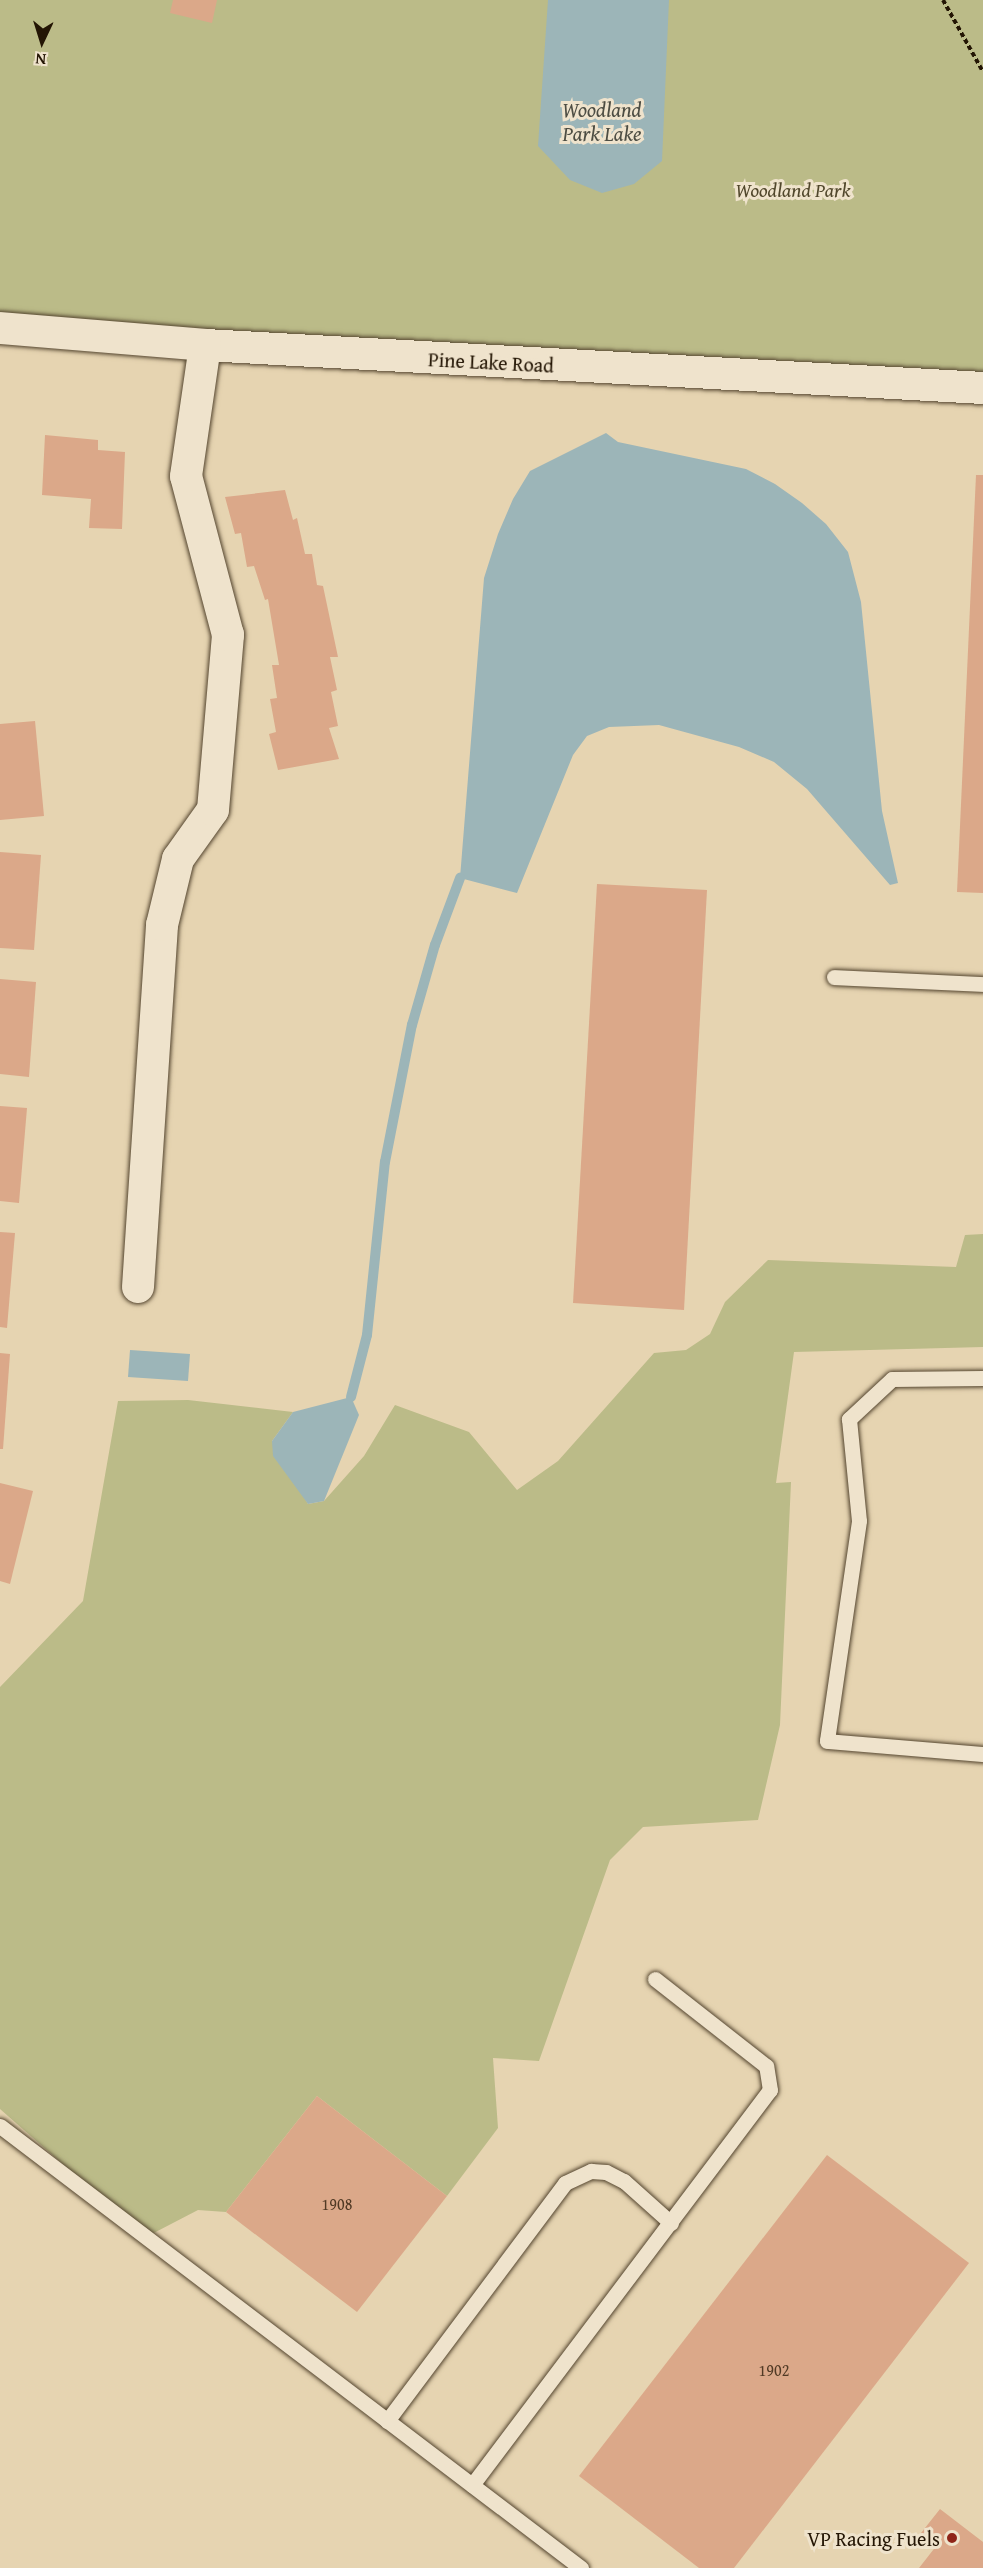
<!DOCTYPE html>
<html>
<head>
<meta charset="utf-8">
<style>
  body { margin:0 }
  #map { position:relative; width:983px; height:2568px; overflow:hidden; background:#e6d4b1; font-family:"Gentium Book Plus",serif }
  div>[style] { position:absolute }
  .green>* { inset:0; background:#bb8 }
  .water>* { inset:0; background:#9cb5b8 }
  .stream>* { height:10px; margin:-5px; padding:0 5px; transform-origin:5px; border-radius:5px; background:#9cb5b8 }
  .building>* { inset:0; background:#dba889 }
  .path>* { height:4px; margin-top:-2px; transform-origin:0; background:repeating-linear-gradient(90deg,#231504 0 4.5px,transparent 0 7.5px) }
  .roads { filter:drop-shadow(0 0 2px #54452f) drop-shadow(0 0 2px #54452f) }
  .lane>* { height:15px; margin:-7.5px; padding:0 7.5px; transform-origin:7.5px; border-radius:7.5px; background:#efe3cc }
  .street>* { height:32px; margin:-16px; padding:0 16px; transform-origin:16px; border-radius:16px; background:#efe3cc }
  .dots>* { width:16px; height:16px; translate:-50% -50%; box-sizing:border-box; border:3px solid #efe3cc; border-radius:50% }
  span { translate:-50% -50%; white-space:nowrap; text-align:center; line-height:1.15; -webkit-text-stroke:6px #efe3cc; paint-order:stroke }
  .number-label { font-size:16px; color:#513a25 }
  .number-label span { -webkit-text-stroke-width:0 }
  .park-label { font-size:20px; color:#51472c; font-style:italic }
  .street-label { font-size:20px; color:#231504 }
  .poi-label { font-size:20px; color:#231504 }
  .right { translate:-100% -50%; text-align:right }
  .water-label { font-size:21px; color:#4d4d43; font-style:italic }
  .north { position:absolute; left:12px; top:12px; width:60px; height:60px; -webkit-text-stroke:4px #efe3cc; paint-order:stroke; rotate:184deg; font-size:16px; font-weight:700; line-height:24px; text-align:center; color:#231504 }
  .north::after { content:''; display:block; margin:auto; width:21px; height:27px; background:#231504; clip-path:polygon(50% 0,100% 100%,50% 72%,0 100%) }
</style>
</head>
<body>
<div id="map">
  <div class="green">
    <i style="clip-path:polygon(0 0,983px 0,983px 390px,0 323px)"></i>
    <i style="clip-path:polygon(983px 1234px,983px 1347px,794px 1352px,776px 1483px,791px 1482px,780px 1725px,758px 1820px,643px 1827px,610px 1860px,539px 2061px,493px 2058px,498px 2128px,447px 2196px,317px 2096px,226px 2212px,198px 2210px,146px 2237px,0 2109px,0 1687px,83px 1601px,118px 1401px,188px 1400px,293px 1412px,272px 1441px,308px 1504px,324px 1501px,364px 1456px,395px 1405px,469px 1432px,517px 1490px,558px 1461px,654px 1353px,686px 1350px,710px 1334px,725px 1302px,768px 1260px,956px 1267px,965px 1235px)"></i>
  </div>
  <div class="water">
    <i style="clip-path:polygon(548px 0,669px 0,662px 161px,634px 184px,602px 193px,570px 180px,538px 146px)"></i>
    <i style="clip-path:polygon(606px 433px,618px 442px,746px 469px,775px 484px,802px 503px,826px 524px,848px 552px,861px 602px,882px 811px,898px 883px,890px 885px,807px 789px,774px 762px,739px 747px,659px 725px,609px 727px,587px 736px,573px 755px,517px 893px,460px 878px,484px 578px,498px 534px,513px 499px,530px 471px)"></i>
    <i style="clip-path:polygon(130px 1350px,190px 1354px,188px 1381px,128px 1377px)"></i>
    <i style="clip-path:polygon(351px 1397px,359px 1415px,324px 1501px,308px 1504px,273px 1456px,272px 1441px,293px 1412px)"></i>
  </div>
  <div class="stream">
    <i style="left:351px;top:1397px;width:64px;rotate:-75.5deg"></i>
    <i style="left:367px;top:1335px;width:174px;rotate:-84.1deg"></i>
    <i style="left:385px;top:1162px;width:140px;rotate:-78.9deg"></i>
    <i style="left:412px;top:1025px;width:83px;rotate:-74deg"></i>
    <i style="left:435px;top:945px;width:72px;rotate:-69.5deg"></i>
  </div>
  <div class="building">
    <i style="clip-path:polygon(173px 0,217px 0,212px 23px,170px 13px)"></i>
    <i style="clip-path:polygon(45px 435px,98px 440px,98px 450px,125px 452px,122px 529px,89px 528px,91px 499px,42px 495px)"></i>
    <i style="clip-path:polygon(976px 475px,983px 475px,983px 893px,957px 892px)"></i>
    <i style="clip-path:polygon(285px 490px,293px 520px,297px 518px,305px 554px,312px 554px,317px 585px,323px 586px,338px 657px,330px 657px,337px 690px,331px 692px,338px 726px,329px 728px,339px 759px,278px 770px,269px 734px,276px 732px,270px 699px,277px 698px,272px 665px,279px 665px,268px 599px,265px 600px,254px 566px,247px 567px,241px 533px,235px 534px,225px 497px)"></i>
    <i style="clip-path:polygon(35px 721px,44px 816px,0 820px,0 724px)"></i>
    <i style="clip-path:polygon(0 852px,41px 855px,34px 950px,0 948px)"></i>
    <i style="clip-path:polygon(597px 884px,707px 890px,684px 1310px,573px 1303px)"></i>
    <i style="clip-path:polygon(0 979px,36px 982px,29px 1077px,0 1074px)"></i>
    <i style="clip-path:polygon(0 1106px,27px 1108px,19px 1203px,0 1201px)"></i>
    <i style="clip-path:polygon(0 1232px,15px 1233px,7px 1328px,0 1327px)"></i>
    <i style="clip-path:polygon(0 1353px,10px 1354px,3px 1449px,0 1449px)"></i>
    <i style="clip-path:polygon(0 1483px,33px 1491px,10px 1584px,0 1581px)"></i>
    <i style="clip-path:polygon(317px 2096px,447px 2196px,357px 2312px,226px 2212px)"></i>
    <i style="clip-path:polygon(827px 2155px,969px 2263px,734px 2568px,699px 2568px,579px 2476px)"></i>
    <i style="clip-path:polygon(940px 2509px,983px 2542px,983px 2568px,919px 2568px,937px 2545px,921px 2533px)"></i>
  </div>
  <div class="path">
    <i style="left:943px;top:0;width:82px;rotate:60.9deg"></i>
  </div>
  <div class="roads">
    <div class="lane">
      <i style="left:834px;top:977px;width:149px;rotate:2.7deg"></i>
      <i style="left:983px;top:1378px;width:91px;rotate:179.4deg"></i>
      <i style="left:892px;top:1379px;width:59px;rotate:137.1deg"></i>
      <i style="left:849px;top:1419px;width:102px;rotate:84.4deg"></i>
      <i style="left:859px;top:1521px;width:222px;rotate:98.3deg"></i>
      <i style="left:827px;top:1741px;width:157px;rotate:4.8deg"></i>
      <i style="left:0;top:2126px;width:730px;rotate:37.26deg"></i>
      <i style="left:387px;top:2421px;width:297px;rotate:-53.2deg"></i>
      <i style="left:565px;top:2183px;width:29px;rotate:-25deg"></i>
      <i style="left:591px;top:2171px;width:15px;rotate:4deg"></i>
      <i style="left:606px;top:2172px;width:20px;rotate:27deg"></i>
      <i style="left:624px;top:2181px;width:63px;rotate:41.8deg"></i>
      <i style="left:472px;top:2485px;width:495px;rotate:-53deg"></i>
      <i style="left:770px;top:2090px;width:24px;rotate:-99deg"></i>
      <i style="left:766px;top:2066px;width:141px;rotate:-141.9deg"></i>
    </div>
    <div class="street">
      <i style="left:0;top:328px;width:206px;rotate:4.7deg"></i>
      <i style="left:205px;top:345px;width:779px;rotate:3.16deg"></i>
      <i style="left:138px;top:1287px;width:363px;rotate:-86.2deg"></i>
      <i style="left:162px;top:925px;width:68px;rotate:-76.4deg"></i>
      <i style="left:178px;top:859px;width:60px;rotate:-54.5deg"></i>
      <i style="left:213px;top:810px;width:176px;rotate:-85.1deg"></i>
      <i style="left:228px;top:635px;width:164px;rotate:-104.8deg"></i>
      <i style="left:186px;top:476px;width:132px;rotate:-81.7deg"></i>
    </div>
  </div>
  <div class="dots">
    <i style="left:952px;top:2538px;background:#8f2418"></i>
  </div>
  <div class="number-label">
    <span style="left:337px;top:2204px">1908</span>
    <span style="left:774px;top:2370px">1902</span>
  </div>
  <div class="park-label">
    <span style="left:793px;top:189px">Woodland Park</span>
  </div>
  <div class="street-label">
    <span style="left:491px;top:362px;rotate:3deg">Pine Lake Road</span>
  </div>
  <div class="poi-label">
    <span class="right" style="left:940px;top:2538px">VP Racing Fuels</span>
  </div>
  <div class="water-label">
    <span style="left:602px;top:122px">Woodland<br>Park Lake</span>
  </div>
  <div class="north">N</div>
</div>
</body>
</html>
